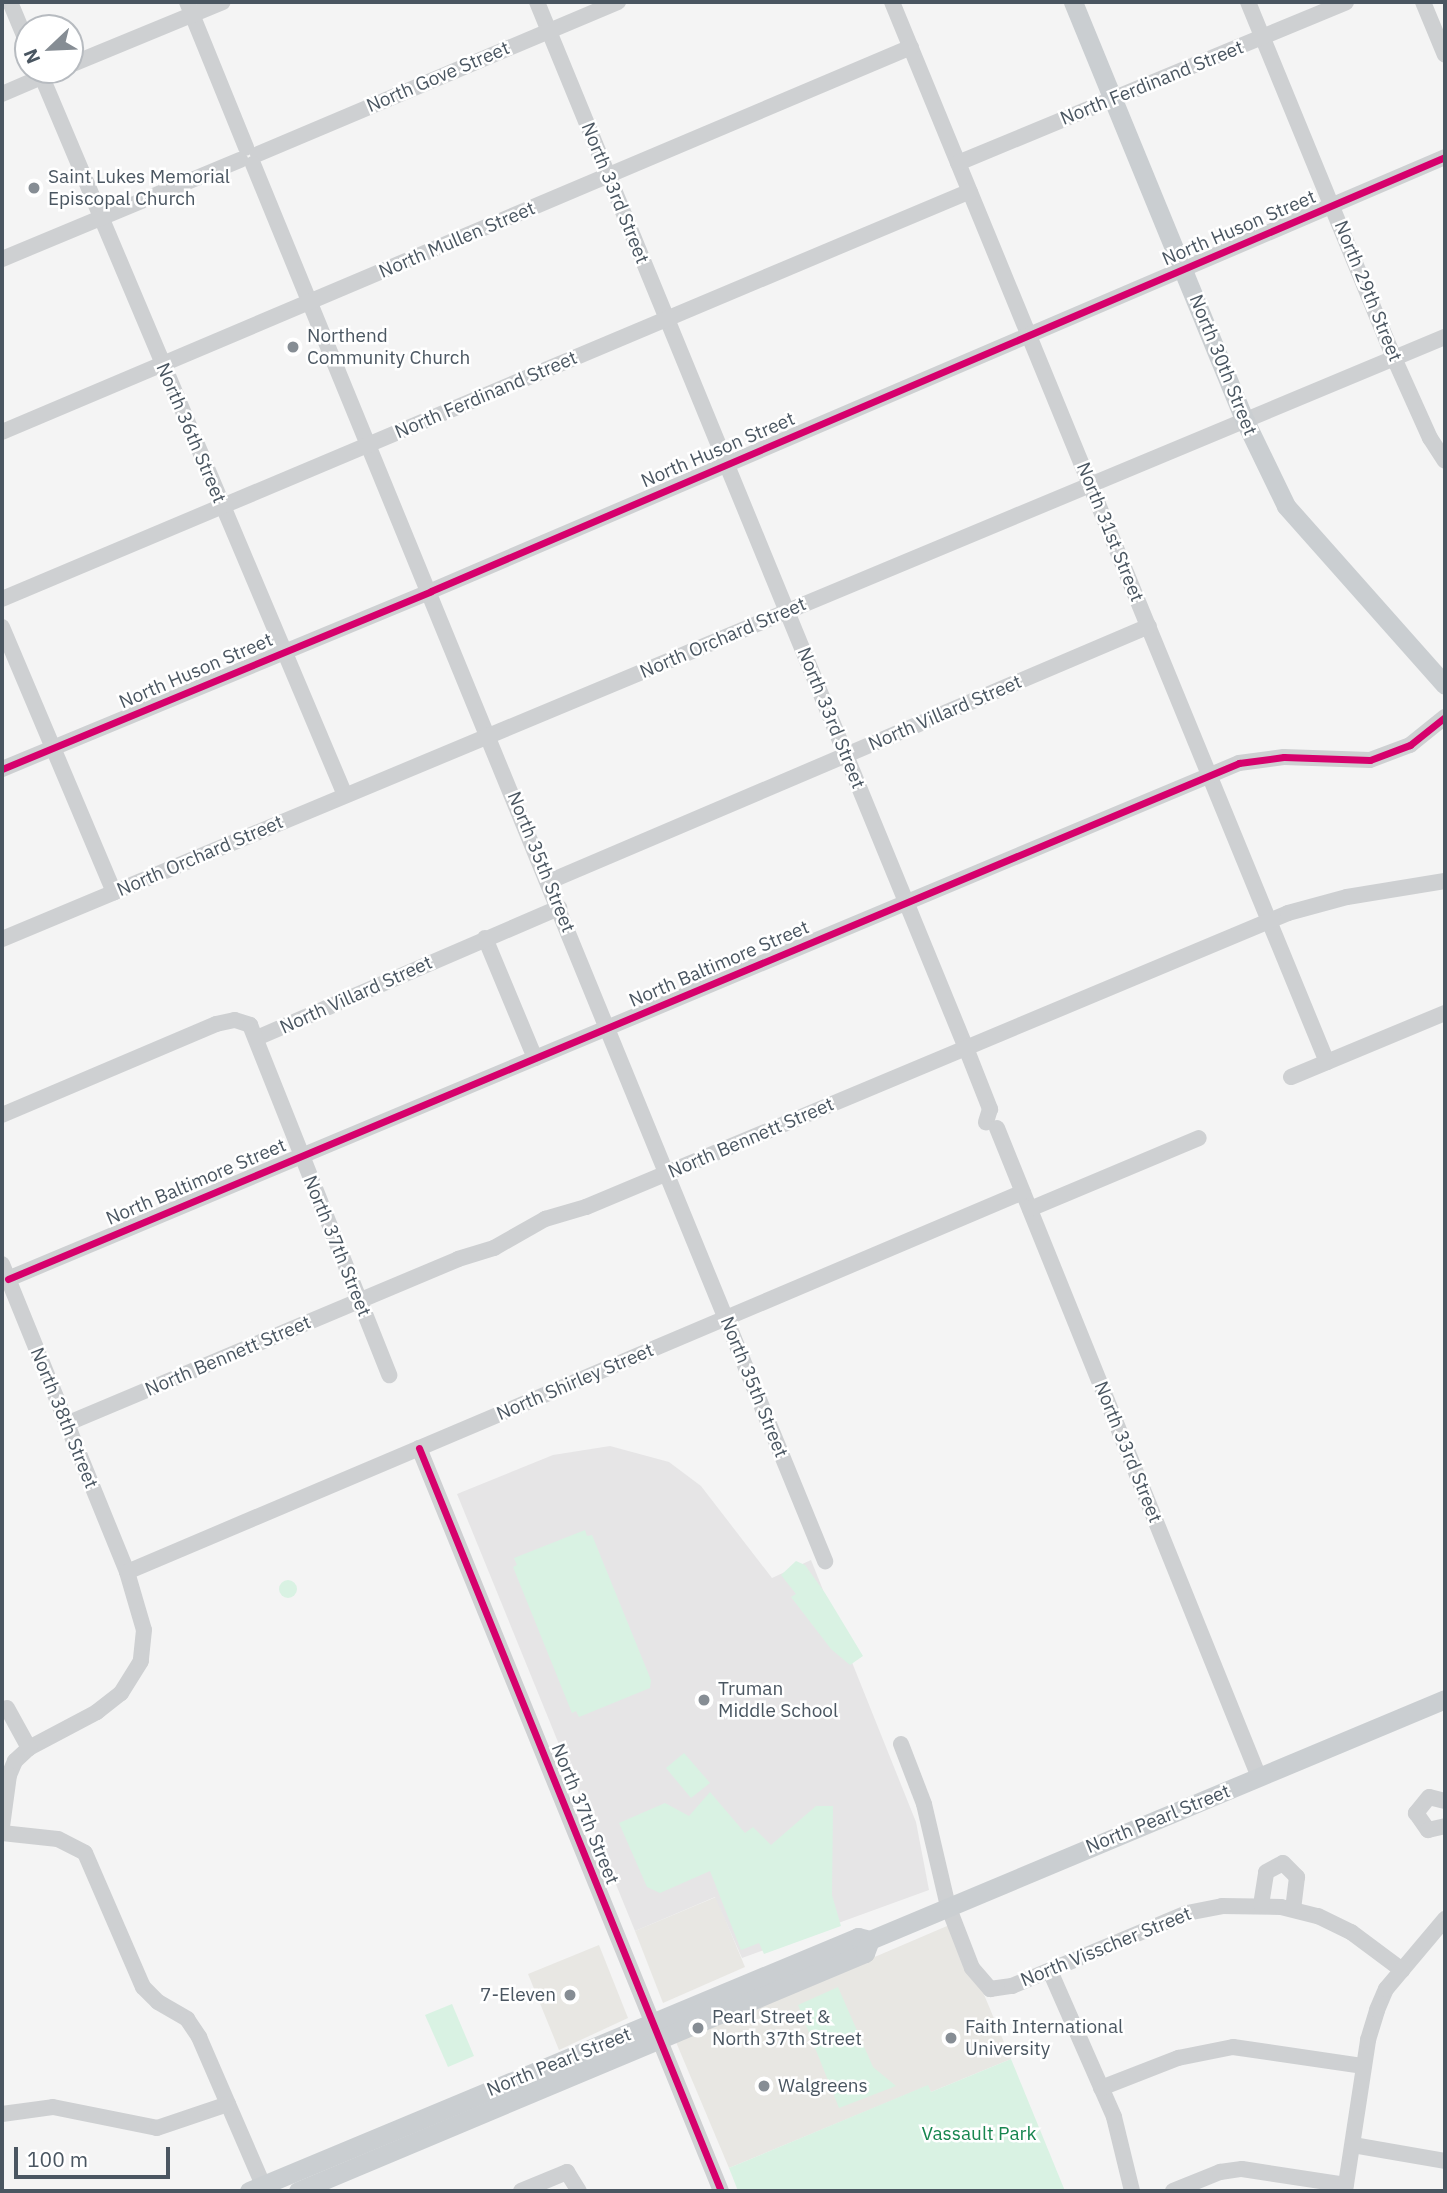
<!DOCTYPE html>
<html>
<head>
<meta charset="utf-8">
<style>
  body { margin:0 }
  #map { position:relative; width:1447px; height:2193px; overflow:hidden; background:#f4f4f4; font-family:"IBM Plex Sans",sans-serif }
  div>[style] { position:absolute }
  .commercial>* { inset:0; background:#e8e7e3 }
  .education>* { inset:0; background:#e6e5e6 }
  .green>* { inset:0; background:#d9f2e3 }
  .round { border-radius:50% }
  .minor>* { height:16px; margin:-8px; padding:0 8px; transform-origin:8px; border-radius:8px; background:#ced0d2 }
  .major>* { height:19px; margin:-9.5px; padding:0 9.5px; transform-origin:9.5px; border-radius:9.5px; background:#caced1 }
  .cycleway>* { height:7px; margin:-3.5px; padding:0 3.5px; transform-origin:3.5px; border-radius:3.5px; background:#d6006c }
  .dots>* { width:19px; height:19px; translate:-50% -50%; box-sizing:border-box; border:4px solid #fff; border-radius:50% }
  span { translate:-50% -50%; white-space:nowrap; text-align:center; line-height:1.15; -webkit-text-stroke:5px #fff; paint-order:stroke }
  .street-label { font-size:19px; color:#4a5661 }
  .poi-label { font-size:19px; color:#4a5661 }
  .left { translate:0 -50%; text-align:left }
  .right { translate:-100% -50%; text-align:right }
  .park-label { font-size:19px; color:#17864f }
  .frame { position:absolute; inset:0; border:4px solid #4a5661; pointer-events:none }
  .north { position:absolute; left:14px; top:14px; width:70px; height:70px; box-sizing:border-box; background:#fff; border:2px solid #b7bbc0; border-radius:50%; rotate:247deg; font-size:19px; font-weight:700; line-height:28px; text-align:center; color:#4a5661 }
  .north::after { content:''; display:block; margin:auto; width:24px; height:32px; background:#868d94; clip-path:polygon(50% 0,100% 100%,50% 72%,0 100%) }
  .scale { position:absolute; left:14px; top:2147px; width:156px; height:32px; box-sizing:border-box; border:4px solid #4a5661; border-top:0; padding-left:9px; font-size:21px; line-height:24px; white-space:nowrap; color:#4a5661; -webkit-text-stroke:5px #fff; paint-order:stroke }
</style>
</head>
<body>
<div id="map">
  <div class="commercial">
    <i style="clip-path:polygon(716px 1897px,745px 1967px,663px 2003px,635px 1931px)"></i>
    <i style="clip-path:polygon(954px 1923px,1011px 2059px,931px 2092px,927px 2086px,729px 2168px,676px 2042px)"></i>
    <i style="clip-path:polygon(599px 1945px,628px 2018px,559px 2050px,528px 1974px)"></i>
  </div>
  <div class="education">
    <i style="clip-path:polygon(610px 1446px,669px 1462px,701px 1486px,772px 1578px,811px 1560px,916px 1822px,929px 1890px,742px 1958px,715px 1897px,635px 1931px,457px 1494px,553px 1455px)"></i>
  </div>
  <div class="green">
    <i style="clip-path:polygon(585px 1530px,587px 1536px,592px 1535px,651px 1680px,650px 1688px,579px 1717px,576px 1711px,572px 1713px,513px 1567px,517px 1565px,514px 1558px)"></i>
    <i style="clip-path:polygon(796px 1561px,805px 1565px,825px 1593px,863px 1656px,850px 1665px,831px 1649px,791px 1597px,796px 1594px,781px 1575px)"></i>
    <i class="round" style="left:279px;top:1580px;width:18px;height:18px"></i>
    <i style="clip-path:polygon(684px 1753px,710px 1783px,691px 1798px,666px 1768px)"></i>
    <i style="clip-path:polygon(710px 1792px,745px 1833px,753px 1827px,771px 1845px,816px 1806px,833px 1806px,832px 1895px,841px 1926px,764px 1954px,759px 1943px,741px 1950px,710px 1871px,660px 1893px,647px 1887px,619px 1823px,665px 1803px,689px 1816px)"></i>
    <i style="clip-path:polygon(838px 1987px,873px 2067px,896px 2086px,839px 2108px,798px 2005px)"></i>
    <i style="clip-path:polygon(452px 2004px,474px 2056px,448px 2067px,425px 2015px)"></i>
    <i style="clip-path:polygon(1011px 2059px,1065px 2191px,738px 2191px,729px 2168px,928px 2085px,931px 2092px)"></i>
  </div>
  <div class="minor">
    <i style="left:10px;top:2px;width:47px;rotate:67.3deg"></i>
    <i style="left:187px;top:2px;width:157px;rotate:67.9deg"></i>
    <i style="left:537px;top:2px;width:1131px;rotate:67.7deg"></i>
    <i style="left:966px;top:1048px;width:66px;rotate:68.5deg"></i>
    <i style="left:990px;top:1109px;width:14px;rotate:107deg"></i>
    <i style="left:892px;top:2px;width:1146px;rotate:67.69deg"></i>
    <i style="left:1248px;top:2px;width:385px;rotate:67.7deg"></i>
    <i style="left:1394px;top:358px;width:88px;rotate:65.8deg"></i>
    <i style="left:1430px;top:438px;width:27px;rotate:57deg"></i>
    <i style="left:1423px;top:2px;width:57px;rotate:67.5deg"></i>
    <i style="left:70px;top:65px;width:165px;rotate:-22.4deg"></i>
    <i style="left:39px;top:70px;width:787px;rotate:67.12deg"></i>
    <i style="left:2px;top:94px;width:61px;rotate:-23.2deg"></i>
    <i style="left:258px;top:154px;width:391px;rotate:-22.9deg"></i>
    <i style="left:958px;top:163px;width:420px;rotate:-22.5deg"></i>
    <i style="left:253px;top:164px;width:1510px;rotate:67.73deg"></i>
    <i style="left:2px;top:259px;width:258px;rotate:-22.6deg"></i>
    <i style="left:2px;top:432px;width:987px;rotate:-22.95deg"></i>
    <i style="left:2px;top:599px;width:1050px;rotate:-22.85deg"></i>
    <i style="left:2px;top:627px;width:288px;rotate:67.1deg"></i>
    <i style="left:2px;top:769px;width:464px;rotate:-22.5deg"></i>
    <i style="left:431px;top:591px;width:1103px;rotate:-23.17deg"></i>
    <i style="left:548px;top:882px;width:653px;rotate:-23.07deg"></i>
    <i style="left:485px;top:938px;width:130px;rotate:67.4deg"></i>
    <i style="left:2px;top:939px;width:1564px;rotate:-22.65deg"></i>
    <i style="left:259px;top:1037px;width:327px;rotate:-23.3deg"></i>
    <i style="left:1291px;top:1077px;width:167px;rotate:-22.6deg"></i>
    <i style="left:2px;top:1115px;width:233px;rotate:-23deg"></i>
    <i style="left:216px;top:1024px;width:19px;rotate:-12deg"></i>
    <i style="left:235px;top:1020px;width:16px;rotate:18deg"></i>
    <i style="left:250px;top:1025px;width:377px;rotate:68.3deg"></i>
    <i style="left:997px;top:1128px;width:700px;rotate:68.02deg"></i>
    <i style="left:1030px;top:1209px;width:183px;rotate:-22.8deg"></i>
    <i style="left:2px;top:1264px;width:332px;rotate:67.9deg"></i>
    <i style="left:127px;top:1572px;width:60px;rotate:73.7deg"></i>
    <i style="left:144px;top:1630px;width:31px;rotate:96deg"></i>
    <i style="left:141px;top:1661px;width:38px;rotate:122deg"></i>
    <i style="left:121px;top:1693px;width:31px;rotate:142deg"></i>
    <i style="left:97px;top:1712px;width:77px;rotate:152.1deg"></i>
    <i style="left:29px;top:1748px;width:19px;rotate:137deg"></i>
    <i style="left:15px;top:1761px;width:15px;rotate:113deg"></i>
    <i style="left:9px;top:1775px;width:52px;rotate:97.7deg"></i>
    <i style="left:8px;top:1279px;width:1335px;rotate:-22.74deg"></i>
    <i style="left:1239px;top:763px;width:45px;rotate:-7.6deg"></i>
    <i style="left:1284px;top:757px;width:86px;rotate:2deg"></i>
    <i style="left:1370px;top:760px;width:43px;rotate:-20.6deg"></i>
    <i style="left:1410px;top:745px;width:45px;rotate:-38.7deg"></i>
    <i style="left:66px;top:1424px;width:425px;rotate:-22.8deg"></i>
    <i style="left:458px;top:1259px;width:38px;rotate:-17deg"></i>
    <i style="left:494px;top:1248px;width:59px;rotate:-29.6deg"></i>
    <i style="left:545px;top:1219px;width:43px;rotate:-16.3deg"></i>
    <i style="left:586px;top:1207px;width:761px;rotate:-22.72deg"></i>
    <i style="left:1288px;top:913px;width:61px;rotate:-15.2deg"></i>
    <i style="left:1347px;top:897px;width:99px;rotate:-9.3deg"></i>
    <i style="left:419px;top:1448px;width:802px;rotate:67.88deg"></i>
    <i style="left:127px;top:1572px;width:973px;rotate:-22.98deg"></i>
    <i style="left:7px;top:1708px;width:46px;rotate:61.2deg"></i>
    <i style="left:901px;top:1744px;width:64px;rotate:69deg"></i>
    <i style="left:924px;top:1804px;width:105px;rotate:76.8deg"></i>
    <i style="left:948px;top:1906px;width:66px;rotate:68.8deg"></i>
    <i style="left:972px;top:1968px;width:28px;rotate:49deg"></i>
    <i style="left:990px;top:1989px;width:22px;rotate:-8deg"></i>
    <i style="left:1012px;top:1986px;width:190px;rotate:-22.6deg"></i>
    <i style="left:1187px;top:1913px;width:36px;rotate:-11deg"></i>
    <i style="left:1222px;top:1906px;width:59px;rotate:1deg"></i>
    <i style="left:1281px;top:1907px;width:38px;rotate:14deg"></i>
    <i style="left:1318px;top:1916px;width:37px;rotate:26deg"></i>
    <i style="left:1351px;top:1932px;width:64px;rotate:36.7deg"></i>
    <i style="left:1445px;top:1801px;width:16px;rotate:-166deg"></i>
    <i style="left:1429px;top:1797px;width:21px;rotate:129deg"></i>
    <i style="left:1416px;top:1813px;width:21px;rotate:55deg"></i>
    <i style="left:1428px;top:1830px;width:17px;rotate:-13deg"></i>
    <i style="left:2px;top:1833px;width:56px;rotate:6.1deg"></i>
    <i style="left:58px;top:1839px;width:30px;rotate:27deg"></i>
    <i style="left:85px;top:1853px;width:146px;rotate:66.6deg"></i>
    <i style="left:143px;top:1987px;width:21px;rotate:45deg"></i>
    <i style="left:158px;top:2002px;width:34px;rotate:30deg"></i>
    <i style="left:187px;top:2019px;width:22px;rotate:56deg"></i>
    <i style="left:199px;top:2037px;width:161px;rotate:66.6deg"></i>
    <i style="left:1261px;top:1905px;width:33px;rotate:-81deg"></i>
    <i style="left:1266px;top:1872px;width:19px;rotate:-28deg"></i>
    <i style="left:1283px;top:1863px;width:20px;rotate:45deg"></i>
    <i style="left:1297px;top:1877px;width:32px;rotate:97deg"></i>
    <i style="left:1050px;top:1971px;width:159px;rotate:66.3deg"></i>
    <i style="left:1114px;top:2117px;width:76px;rotate:76.3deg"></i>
    <i style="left:1101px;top:2088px;width:83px;rotate:-21.3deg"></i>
    <i style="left:1178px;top:2058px;width:56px;rotate:-11.3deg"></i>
    <i style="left:1233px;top:2047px;width:132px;rotate:8.3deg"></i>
    <i style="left:2px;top:2114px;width:51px;rotate:-7.8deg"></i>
    <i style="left:53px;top:2107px;width:106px;rotate:11.4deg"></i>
    <i style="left:157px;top:2128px;width:75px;rotate:-18.7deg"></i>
    <i style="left:1353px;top:2145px;width:93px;rotate:9.9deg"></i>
    <i style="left:521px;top:2191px;width:50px;rotate:-22.4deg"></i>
    <i style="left:567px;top:2172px;width:22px;rotate:58deg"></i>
    <i style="left:1173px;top:2191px;width:51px;rotate:-22deg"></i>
    <i style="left:1220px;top:2172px;width:22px;rotate:-8deg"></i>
    <i style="left:1242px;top:2169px;width:105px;rotate:8.7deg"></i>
    <i style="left:1345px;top:2191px;width:153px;rotate:-81.3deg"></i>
    <i style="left:1368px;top:2040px;width:31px;rotate:-73deg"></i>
    <i style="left:1377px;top:2010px;width:23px;rotate:-67deg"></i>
    <i style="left:1386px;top:1989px;width:92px;rotate:-49.9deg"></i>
  </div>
  <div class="major">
    <i style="left:1073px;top:2px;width:453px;rotate:67.7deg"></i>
    <i style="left:1245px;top:421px;width:94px;rotate:64.2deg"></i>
    <i style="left:1286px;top:506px;width:239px;rotate:48.4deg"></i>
    <i style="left:249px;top:2191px;width:660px;rotate:-22.64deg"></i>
    <i style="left:858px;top:1937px;width:12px;rotate:14deg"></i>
    <i style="left:870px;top:1940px;width:623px;rotate:-22.74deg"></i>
    <i style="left:298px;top:2191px;width:615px;rotate:-22.77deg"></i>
    <i style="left:865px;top:1953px;width:14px;rotate:-69deg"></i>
  </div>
  <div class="cycleway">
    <i style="left:2px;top:769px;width:464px;rotate:-22.5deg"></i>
    <i style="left:431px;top:591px;width:1103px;rotate:-23.17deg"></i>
    <i style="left:8px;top:1279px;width:1335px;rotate:-22.74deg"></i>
    <i style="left:1239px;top:763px;width:45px;rotate:-7.6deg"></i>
    <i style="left:1284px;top:757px;width:86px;rotate:2deg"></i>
    <i style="left:1370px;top:760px;width:43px;rotate:-20.6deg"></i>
    <i style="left:1410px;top:745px;width:45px;rotate:-38.7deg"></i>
    <i style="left:419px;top:1448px;width:802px;rotate:67.88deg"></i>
  </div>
  <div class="dots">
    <i style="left:34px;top:188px;background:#868d94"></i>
    <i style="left:293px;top:347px;background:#868d94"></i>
    <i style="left:704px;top:1700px;background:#868d94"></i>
    <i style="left:570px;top:1995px;background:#868d94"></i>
    <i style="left:698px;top:2028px;background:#868d94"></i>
    <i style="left:951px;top:2038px;background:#868d94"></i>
    <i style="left:764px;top:2086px;background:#868d94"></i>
  </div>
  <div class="street-label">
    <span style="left:438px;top:77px;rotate:-23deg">North Gove Street</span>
    <span style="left:1152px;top:83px;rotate:-22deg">North Ferdinand Street</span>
    <span style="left:615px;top:193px;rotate:68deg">North 33rd Street</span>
    <span style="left:1239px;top:228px;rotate:-23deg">North Huson Street</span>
    <span style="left:457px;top:240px;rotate:-23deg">North Mullen Street</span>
    <span style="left:1368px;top:291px;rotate:68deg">North 29th Street</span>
    <span style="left:1223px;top:365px;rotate:68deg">North 30th Street</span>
    <span style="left:486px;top:395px;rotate:-23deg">North Ferdinand Street</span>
    <span style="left:191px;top:433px;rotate:67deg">North 36th Street</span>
    <span style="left:718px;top:450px;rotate:-23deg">North Huson Street</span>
    <span style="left:1110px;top:532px;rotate:68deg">North 31st Street</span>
    <span style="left:723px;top:638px;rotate:-23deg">North Orchard Street</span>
    <span style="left:196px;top:671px;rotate:-23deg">North Huson Street</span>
    <span style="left:945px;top:713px;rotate:-23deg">North Villard Street</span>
    <span style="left:831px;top:718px;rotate:68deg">North 33rd Street</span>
    <span style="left:200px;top:856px;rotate:-23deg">North Orchard Street</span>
    <span style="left:541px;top:862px;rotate:68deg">North 35th Street</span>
    <span style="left:719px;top:964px;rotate:-23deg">North Baltimore Street</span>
    <span style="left:356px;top:995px;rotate:-24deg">North Villard Street</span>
    <span style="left:751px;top:1138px;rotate:-23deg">North Bennett Street</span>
    <span style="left:196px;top:1182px;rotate:-23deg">North Baltimore Street</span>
    <span style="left:337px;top:1246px;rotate:68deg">North 37th Street</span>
    <span style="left:228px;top:1356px;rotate:-23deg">North Bennett Street</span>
    <span style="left:575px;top:1382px;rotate:-23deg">North Shirley Street</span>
    <span style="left:754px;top:1387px;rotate:68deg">North 35th Street</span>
    <span style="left:64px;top:1418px;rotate:68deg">North 38th Street</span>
    <span style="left:1128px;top:1452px;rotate:68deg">North 33rd Street</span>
    <span style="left:585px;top:1814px;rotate:68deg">North 37th Street</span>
    <span style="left:1158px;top:1819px;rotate:-22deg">North Pearl Street</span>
    <span style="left:1106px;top:1947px;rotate:-22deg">North Visscher Street</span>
    <span style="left:559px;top:2062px;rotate:-22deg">North Pearl Street</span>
  </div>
  <div class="poi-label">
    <span class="left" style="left:48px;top:188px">Saint Lukes Memorial<br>Episcopal Church</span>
    <span class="left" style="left:307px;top:347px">Northend<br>Community Church</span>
    <span class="left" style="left:718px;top:1700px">Truman<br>Middle School</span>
    <span class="right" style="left:556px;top:1995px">7-Eleven</span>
    <span class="left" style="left:712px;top:2028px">Pearl Street &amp;<br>North 37th Street</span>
    <span class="left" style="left:965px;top:2038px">Faith International<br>University</span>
    <span class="left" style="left:778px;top:2086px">Walgreens</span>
  </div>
  <div class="park-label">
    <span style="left:979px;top:2134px">Vassault Park</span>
  </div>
  <div class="frame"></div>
  <div class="north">N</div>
  <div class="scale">100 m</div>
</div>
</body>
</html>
